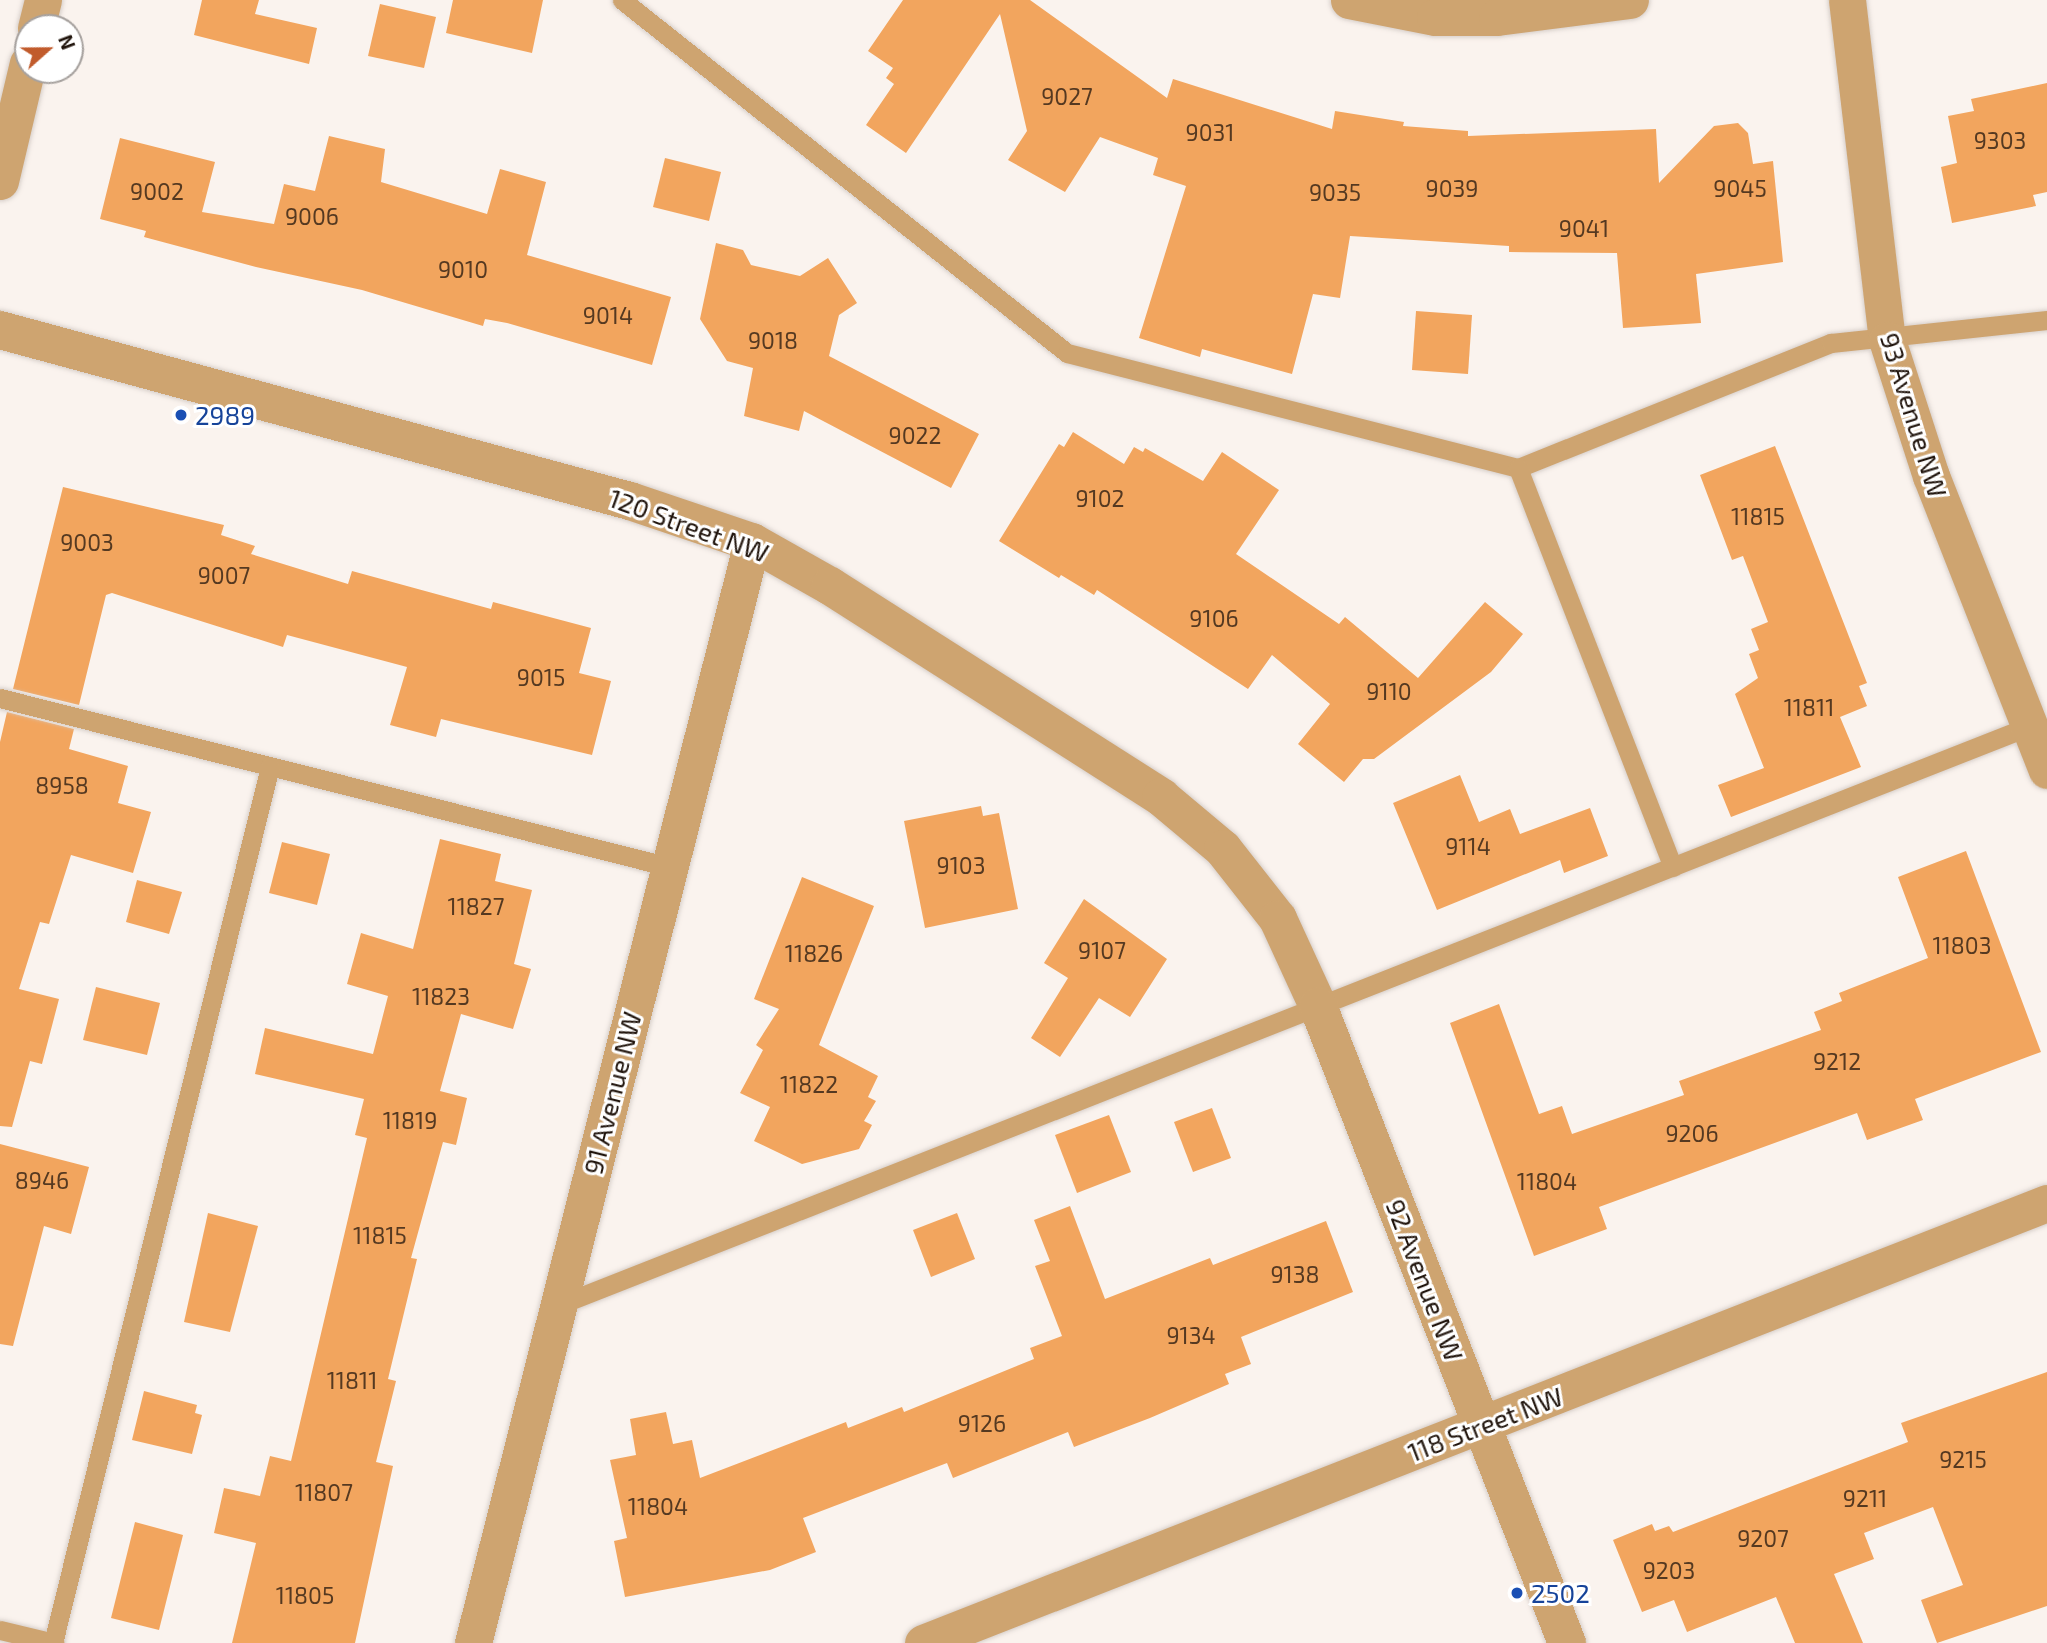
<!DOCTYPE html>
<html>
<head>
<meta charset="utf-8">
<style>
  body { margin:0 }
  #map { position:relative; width:2047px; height:1643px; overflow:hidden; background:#faf3ee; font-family:"Exo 2",sans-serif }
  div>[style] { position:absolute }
  .building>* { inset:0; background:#f2a55e }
  .roads { filter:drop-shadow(0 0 2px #d7cfca) drop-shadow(0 0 2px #d7cfca) }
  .service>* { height:19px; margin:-9.5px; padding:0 9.5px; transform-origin:9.5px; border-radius:9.5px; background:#cea470 }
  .minor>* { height:37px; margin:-18.5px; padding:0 18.5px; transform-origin:18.5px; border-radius:18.5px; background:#cea470 }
  .tertiary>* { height:38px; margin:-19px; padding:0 19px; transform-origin:19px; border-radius:19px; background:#cea470 }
  .dots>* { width:19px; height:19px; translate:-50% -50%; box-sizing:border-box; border:4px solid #fff; border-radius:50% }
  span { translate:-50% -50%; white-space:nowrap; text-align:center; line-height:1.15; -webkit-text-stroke:6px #fff; paint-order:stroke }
  .number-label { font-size:23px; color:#553921 }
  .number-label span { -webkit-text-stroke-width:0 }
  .transit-label { font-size:26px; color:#164399 }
  .left { translate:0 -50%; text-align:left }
  .street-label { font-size:26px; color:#21150d }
  .north { position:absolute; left:14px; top:14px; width:70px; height:70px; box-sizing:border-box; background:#fff; border:2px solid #a6a19e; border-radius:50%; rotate:69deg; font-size:19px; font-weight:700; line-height:28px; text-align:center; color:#21150d }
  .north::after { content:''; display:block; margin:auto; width:24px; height:32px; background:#c15b2c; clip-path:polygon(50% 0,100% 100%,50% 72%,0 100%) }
</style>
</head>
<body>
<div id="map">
  <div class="building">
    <i style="clip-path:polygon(202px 0,259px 0,255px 14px,317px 28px,309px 64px,194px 35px)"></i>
    <i style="clip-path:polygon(453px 0,543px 0,532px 53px,446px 33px)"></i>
    <i style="clip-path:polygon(903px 0,1030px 0,1167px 98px,1173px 79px,1332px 129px,1335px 111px,1404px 122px,1403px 126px,1468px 131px,1468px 136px,1656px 129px,1659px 183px,1714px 126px,1738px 123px,1748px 133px,1753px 164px,1773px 161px,1783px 262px,1696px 274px,1701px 323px,1623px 328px,1617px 253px,1509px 252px,1509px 246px,1350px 236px,1340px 298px,1313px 294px,1292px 374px,1202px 349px,1200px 357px,1139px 338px,1186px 186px,1153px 175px,1158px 158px,1100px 137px,1065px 192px,1008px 160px,1027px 131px,1000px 14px,906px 153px,866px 125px,894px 84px,886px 78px,893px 68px,868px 51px)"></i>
    <i style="clip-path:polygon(380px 4px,436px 17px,424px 68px,368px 56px)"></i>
    <i style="clip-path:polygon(2047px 83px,2047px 192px,2033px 195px,2036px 206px,1952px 223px,1941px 167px,1957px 163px,1948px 116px,1974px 111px,1971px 99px)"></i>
    <i style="clip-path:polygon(329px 136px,385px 149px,381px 182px,487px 214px,500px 169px,546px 182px,527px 255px,671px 297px,652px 365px,507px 323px,485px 319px,483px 326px,362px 290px,256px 267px,144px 237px,146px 231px,100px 219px,120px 138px,215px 162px,202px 212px,274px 224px,284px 184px,315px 191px)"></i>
    <i style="clip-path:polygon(665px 158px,721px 172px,709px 221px,653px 207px)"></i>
    <i style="clip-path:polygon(716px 243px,743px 250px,751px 265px,800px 276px,828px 258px,857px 303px,839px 315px,829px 356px,979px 434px,951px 488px,804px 411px,799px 431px,744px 416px,753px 368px,727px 361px,700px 319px)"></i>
    <i style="clip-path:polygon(1416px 311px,1472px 315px,1468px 374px,1412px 370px)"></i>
    <i style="clip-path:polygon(1073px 432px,1124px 464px,1134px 447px,1143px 452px,1145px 448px,1203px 481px,1222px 452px,1279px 490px,1236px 554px,1339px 624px,1345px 617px,1418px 678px,1485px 602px,1523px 634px,1491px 672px,1374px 759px,1363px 759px,1344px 782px,1298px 744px,1330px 704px,1272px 655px,1248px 689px,1097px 590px,1094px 595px,1061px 575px,1059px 578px,999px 541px,1059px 444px,1064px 447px)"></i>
    <i style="clip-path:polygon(1775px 446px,1867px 683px,1859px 686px,1867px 706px,1840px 717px,1861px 767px,1731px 817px,1718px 785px,1764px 768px,1735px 694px,1758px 678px,1749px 654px,1759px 650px,1751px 629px,1768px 622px,1743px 556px,1732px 560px,1700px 475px)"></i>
    <i style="clip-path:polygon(63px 487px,224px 525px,221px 535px,255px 546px,251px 554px,348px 584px,352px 571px,491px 609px,493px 602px,591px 628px,579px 673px,611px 681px,592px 755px,441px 719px,436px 737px,390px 725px,407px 667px,287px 635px,283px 647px,112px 593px,106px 595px,79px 705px,13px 689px)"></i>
    <i style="clip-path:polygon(7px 712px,74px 729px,69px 749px,128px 766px,118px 803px,151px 812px,133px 873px,71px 855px,49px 924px,40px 922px,19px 989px,59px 999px,42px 1064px,30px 1061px,12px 1127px,0 1126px,0 742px)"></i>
    <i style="clip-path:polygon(1460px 775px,1479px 822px,1510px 809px,1520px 834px,1590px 808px,1608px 856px,1564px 873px,1560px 860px,1437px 910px,1393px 803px)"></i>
    <i style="clip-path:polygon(981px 806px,983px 816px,999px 813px,1018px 909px,925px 928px,904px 821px)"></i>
    <i style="clip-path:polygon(440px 839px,501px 854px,495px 881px,532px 890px,514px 964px,531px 969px,513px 1029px,461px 1014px,440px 1091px,467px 1098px,456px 1145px,443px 1142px,411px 1258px,417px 1259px,388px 1379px,396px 1381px,376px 1462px,393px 1466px,355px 1643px,232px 1643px,256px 1543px,214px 1533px,224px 1488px,260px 1496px,270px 1456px,291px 1461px,367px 1138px,355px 1135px,364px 1099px,255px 1074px,265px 1028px,373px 1054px,388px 996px,347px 984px,361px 933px,413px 949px)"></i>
    <i style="clip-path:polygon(282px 842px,330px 854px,317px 905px,269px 893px)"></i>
    <i style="clip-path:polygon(1966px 851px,2041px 1052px,1915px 1099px,1923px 1120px,1867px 1140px,1857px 1113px,1599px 1207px,1607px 1229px,1534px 1256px,1450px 1023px,1499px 1004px,1539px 1114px,1562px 1106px,1572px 1134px,1684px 1095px,1679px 1081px,1821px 1030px,1814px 1012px,1842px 1001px,1839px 993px,1928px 958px,1898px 877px)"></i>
    <i style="clip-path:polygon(802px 877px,874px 906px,819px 1045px,878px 1076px,868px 1097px,876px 1101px,864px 1121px,872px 1125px,859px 1149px,802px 1164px,754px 1141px,770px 1107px,740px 1093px,763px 1050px,756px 1045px,779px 1009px,754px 999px)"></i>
    <i style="clip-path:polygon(137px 880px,182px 892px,169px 934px,126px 922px)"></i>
    <i style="clip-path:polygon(1084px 899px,1167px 959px,1130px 1017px,1099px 998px,1060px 1057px,1031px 1038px,1068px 978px,1044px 963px)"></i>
    <i style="clip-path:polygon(96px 987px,160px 1003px,147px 1055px,83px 1040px)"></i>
    <i style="clip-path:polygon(1212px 1108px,1231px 1158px,1193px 1172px,1174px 1122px)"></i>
    <i style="clip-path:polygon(1109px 1115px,1131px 1172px,1077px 1193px,1055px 1135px)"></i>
    <i style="clip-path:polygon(0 1144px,89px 1167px,71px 1234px,44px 1226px,13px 1346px,0 1344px)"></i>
    <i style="clip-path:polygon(1070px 1206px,1105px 1299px,1210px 1258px,1213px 1265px,1326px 1221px,1353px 1292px,1241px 1337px,1251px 1364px,1225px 1374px,1229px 1384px,1150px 1418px,1074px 1447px,1068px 1432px,953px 1478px,947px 1463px,803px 1518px,816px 1552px,770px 1570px,625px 1597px,614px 1541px,627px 1538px,610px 1460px,636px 1455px,630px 1419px,666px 1412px,673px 1444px,692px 1440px,700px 1478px,846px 1422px,848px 1428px,902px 1407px,904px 1412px,1034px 1359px,1030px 1348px,1062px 1336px,1035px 1266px,1050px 1261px,1034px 1220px)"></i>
    <i style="clip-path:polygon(208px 1213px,258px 1226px,230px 1332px,184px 1322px)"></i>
    <i style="clip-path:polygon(957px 1213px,975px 1259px,931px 1277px,913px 1230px)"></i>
    <i style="clip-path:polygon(2047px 1372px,2047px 1606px,1937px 1643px,1921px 1600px,1963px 1585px,1933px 1507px,1864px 1533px,1874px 1559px,1834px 1574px,1863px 1643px,1795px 1643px,1776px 1597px,1687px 1632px,1674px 1600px,1642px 1612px,1613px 1540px,1652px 1524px,1655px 1531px,1669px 1526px,1673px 1532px,1761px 1498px,1908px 1442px,1901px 1423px)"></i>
    <i style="clip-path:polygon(144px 1391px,197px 1405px,195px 1413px,202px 1415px,192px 1454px,132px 1440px)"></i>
    <i style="clip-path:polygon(135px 1522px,183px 1535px,159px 1630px,111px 1618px)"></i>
  </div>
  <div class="roads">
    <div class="service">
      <i style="left:622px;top:0;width:568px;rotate:38.42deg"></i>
      <i style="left:1067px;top:353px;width:465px;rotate:14.3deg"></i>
      <i style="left:1518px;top:468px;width:337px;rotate:-21.8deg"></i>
      <i style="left:1831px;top:343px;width:217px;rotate:-6.1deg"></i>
      <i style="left:1518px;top:468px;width:428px;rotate:68.8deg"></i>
      <i style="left:0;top:698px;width:691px;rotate:14.16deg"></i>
      <i style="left:559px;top:1305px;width:1581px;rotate:-21.49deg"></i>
      <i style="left:0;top:1630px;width:56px;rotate:13.5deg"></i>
      <i style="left:53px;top:1643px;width:903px;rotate:-76.1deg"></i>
    </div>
    <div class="minor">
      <i style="left:1349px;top:0;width:88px;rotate:11.2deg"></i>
      <i style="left:1435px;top:17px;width:62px"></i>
      <i style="left:1497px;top:17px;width:134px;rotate:-7.3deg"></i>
      <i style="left:1847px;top:0;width:342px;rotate:83.3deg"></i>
      <i style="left:1887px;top:340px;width:143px;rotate:72.1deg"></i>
      <i style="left:1931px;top:476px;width:316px;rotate:68.5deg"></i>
      <i style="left:36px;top:28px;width:29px;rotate:-76deg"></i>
      <i style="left:0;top:181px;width:121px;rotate:-76.7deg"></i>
      <i style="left:473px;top:1643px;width:1136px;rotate:-75.78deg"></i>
      <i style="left:923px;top:1643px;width:1207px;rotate:-21.38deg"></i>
    </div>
    <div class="tertiary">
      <i style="left:0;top:330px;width:653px;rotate:15.19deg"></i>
      <i style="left:630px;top:501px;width:129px;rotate:18.6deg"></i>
      <i style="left:752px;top:542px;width:90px;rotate:29.4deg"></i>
      <i style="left:830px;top:586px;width:393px;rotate:32.5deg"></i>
      <i style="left:1161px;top:797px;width:81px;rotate:40deg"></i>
      <i style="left:1223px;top:849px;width:89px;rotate:51.8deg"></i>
      <i style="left:1278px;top:919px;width:96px;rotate:65.3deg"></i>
      <i style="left:1318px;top:1006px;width:684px;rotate:68.65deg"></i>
    </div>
  </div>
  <div class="dots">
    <i style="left:181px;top:415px;background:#1a4fb4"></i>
    <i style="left:1517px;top:1593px;background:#1a4fb4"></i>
  </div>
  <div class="number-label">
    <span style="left:1067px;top:96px">9027</span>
    <span style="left:1210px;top:132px">9031</span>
    <span style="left:2000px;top:140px">9303</span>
    <span style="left:1452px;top:188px">9039</span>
    <span style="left:1740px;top:188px">9045</span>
    <span style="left:157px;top:191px">9002</span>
    <span style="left:1335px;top:192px">9035</span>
    <span style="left:312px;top:216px">9006</span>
    <span style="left:1584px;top:228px">9041</span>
    <span style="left:463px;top:269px">9010</span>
    <span style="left:608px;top:315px">9014</span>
    <span style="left:773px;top:340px">9018</span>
    <span style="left:915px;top:435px">9022</span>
    <span style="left:1100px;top:498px">9102</span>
    <span style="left:1758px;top:516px">11815</span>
    <span style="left:87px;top:542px">9003</span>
    <span style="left:224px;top:575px">9007</span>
    <span style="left:1214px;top:618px">9106</span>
    <span style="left:541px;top:677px">9015</span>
    <span style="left:1389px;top:691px">9110</span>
    <span style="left:1809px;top:707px">11811</span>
    <span style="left:62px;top:785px">8958</span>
    <span style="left:1468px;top:846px">9114</span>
    <span style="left:961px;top:865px">9103</span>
    <span style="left:476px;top:906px">11827</span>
    <span style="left:1962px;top:945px">11803</span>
    <span style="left:1102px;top:950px">9107</span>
    <span style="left:814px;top:953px">11826</span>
    <span style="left:441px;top:996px">11823</span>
    <span style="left:1837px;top:1061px">9212</span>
    <span style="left:809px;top:1084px">11822</span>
    <span style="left:410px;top:1120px">11819</span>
    <span style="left:1692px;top:1133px">9206</span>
    <span style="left:42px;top:1180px">8946</span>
    <span style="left:1547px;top:1181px">11804</span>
    <span style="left:380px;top:1235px">11815</span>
    <span style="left:1295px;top:1274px">9138</span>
    <span style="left:1191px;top:1335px">9134</span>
    <span style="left:352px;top:1380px">11811</span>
    <span style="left:982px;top:1423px">9126</span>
    <span style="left:1963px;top:1459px">9215</span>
    <span style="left:324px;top:1492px">11807</span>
    <span style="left:1865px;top:1498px">9211</span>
    <span style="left:658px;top:1506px">11804</span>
    <span style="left:1763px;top:1538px">9207</span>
    <span style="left:1669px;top:1570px">9203</span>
    <span style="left:305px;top:1595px">11805</span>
  </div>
  <div class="transit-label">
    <span class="left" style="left:195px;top:415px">2989</span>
    <span class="left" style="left:1531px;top:1593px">2502</span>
  </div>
  <div class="street-label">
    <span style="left:1914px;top:415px;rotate:73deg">93 Avenue NW</span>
    <span style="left:689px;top:525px;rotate:20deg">120 Street NW</span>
    <span style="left:612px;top:1093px;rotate:-76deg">91 Avenue NW</span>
    <span style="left:1425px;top:1280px;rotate:69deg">92 Avenue NW</span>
    <span style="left:1485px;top:1424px;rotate:-21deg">118 Street NW</span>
  </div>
  <div class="north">N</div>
</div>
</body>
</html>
